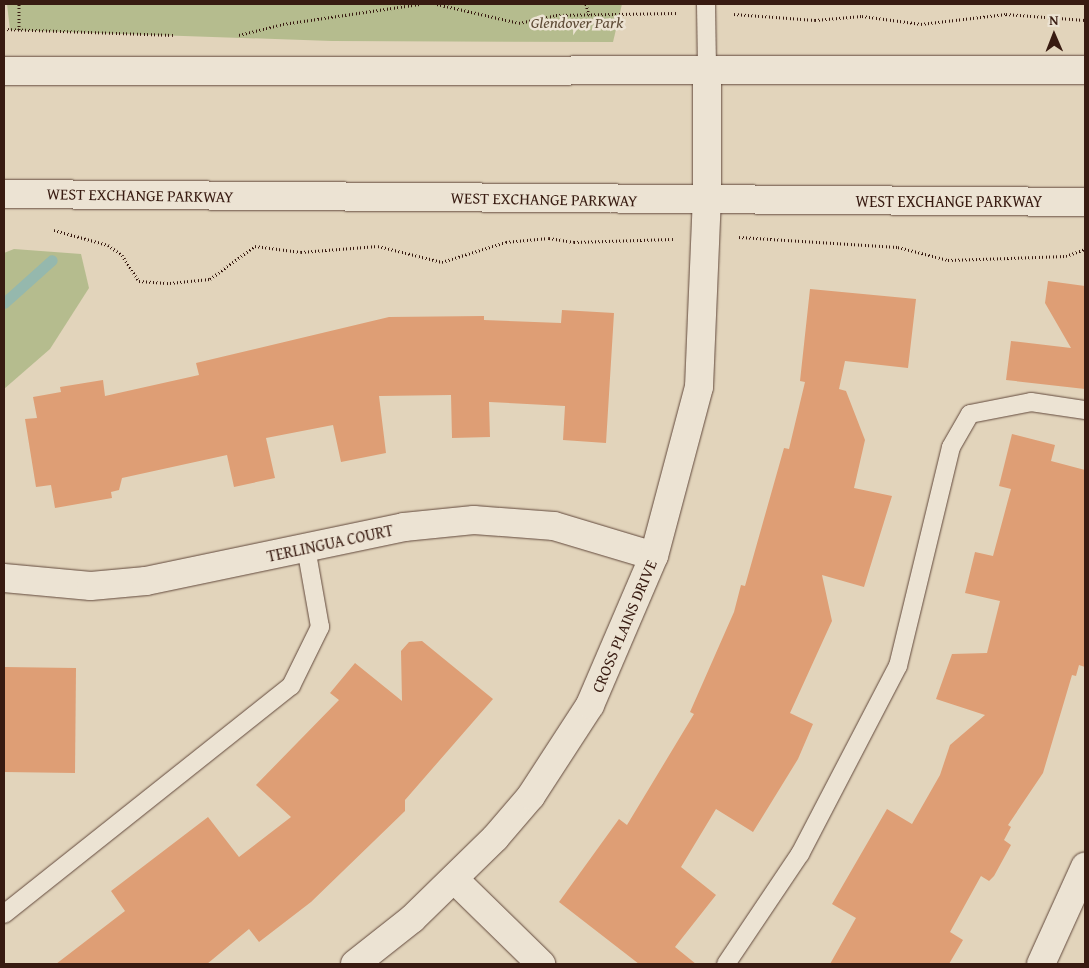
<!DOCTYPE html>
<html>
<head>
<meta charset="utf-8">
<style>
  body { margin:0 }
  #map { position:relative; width:1089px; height:968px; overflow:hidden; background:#e2d4bb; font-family:"Gentium Book Plus",serif }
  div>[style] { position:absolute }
  .green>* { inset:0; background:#b5bc8e }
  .stream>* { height:11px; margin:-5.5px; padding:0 5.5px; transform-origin:5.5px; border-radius:5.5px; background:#95b8ad }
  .building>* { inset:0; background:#de9e75 }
  .path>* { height:3px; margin-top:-1.5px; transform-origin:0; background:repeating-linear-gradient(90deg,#381b11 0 1px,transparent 0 3.5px) }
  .roads { filter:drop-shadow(0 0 1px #62493c) drop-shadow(0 0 1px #62493c) }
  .lane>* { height:18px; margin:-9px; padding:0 9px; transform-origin:9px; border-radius:9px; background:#ece3d3 }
  .street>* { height:28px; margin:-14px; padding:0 14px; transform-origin:14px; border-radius:14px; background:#ece3d3 }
  .secondary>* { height:28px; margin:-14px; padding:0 14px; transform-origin:14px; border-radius:14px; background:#ece3d3 }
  span { translate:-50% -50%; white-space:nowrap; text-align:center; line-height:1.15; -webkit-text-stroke:5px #ece3d3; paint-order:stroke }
  .park-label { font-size:16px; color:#5e4b36; font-style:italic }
  .street-label { font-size:16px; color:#381b11 }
  .frame { position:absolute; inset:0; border:5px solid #381b11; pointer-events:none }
  .north { position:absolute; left:1029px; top:10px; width:50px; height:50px; -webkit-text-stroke:4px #ece3d3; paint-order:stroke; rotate:359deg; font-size:14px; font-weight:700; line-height:20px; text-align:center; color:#381b11 }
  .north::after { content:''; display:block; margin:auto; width:18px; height:22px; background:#381b11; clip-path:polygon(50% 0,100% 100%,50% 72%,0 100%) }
</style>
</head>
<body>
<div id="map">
  <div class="green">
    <i style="clip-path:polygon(7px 4px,622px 4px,613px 42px,332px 41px,10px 30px)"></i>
    <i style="clip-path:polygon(14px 249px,81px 254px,89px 288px,50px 349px,4px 389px,4px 253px)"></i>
  </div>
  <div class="stream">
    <i style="left:4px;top:303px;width:64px;rotate:-41.9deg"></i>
  </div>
  <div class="building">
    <i style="clip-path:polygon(1048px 281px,1085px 286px,1085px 389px,1006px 380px,1011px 341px,1071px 348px,1045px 303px)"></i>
    <i style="clip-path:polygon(810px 289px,916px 299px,908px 368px,845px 361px,839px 389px,846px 391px,865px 440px,854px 488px,892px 496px,864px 587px,822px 575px,832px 621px,790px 713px,813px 724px,798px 759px,753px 832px,716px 809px,681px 867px,716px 895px,675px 947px,696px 964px,639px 964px,559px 902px,619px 819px,627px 825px,694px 714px,690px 712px,734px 612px,741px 585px,745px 586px,784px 448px,789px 449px,805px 382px,800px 381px)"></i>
    <i style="clip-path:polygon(562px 310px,614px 313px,606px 443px,563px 440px,565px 406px,489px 402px,490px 437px,452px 438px,451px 395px,379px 396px,386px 453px,341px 462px,333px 425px,266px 438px,275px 478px,234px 487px,227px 455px,122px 478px,119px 490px,111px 492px,112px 498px,55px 508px,51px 485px,36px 487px,25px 419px,37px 418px,33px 397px,61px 392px,60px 387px,103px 380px,105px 396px,199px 375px,196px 363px,389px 317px,484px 316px,484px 320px,561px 323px)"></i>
    <i style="clip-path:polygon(1012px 434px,1055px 445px,1051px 461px,1085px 470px,1085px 667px,1079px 665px,1076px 676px,1072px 675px,1043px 773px,1008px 825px,1011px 827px,1004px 840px,1011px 845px,994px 876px,989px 881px,981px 876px,950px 932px,963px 940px,949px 964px,830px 964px,856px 918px,832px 904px,887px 809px,912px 824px,940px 775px,950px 745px,985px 715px,936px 699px,952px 654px,987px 653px,1000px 601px,965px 593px,975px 552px,993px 556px,1011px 489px,999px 486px)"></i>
    <i style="clip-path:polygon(422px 641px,493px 699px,405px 800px,405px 811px,311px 902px,259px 942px,249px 929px,207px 964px,56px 964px,125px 911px,111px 891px,208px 817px,239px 857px,291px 817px,256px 785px,339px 700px,330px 693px,355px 663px,402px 701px,401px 651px,409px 642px)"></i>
    <i style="clip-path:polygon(4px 667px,76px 668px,75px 773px,4px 772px)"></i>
  </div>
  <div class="path">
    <i style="left:437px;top:4px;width:84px;rotate:13deg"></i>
    <i style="left:519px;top:23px;width:38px;rotate:-12deg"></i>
    <i style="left:556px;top:15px;width:122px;rotate:-0.9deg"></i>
    <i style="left:586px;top:4px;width:11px;rotate:75deg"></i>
    <i style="left:734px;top:14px;width:81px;rotate:4.2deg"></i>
    <i style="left:815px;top:20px;width:47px;rotate:-4.9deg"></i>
    <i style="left:862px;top:16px;width:60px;rotate:7.7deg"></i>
    <i style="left:921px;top:24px;width:86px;rotate:-6.7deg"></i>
    <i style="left:1006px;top:14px;width:79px;rotate:4.3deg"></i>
    <i style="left:4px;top:29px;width:169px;rotate:2deg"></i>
    <i style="left:19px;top:30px;width:26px;rotate:-90deg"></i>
    <i style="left:239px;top:35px;width:45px;rotate:-14deg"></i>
    <i style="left:283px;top:24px;width:138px;rotate:-8.3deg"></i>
    <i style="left:54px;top:230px;width:56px;rotate:15.5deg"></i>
    <i style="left:108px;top:245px;width:17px;rotate:36deg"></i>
    <i style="left:122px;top:255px;width:31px;rotate:57deg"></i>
    <i style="left:139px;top:281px;width:31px;rotate:4deg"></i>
    <i style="left:170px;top:283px;width:40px;rotate:-5.7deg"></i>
    <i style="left:210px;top:279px;width:56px;rotate:-36.3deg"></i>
    <i style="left:255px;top:246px;width:46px;rotate:7.4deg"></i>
    <i style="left:301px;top:252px;width:77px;rotate:-4.5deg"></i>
    <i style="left:378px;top:246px;width:66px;rotate:14deg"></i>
    <i style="left:442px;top:262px;width:67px;rotate:-17.4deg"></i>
    <i style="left:506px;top:242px;width:43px;rotate:-5.3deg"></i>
    <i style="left:549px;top:238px;width:25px;rotate:9deg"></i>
    <i style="left:574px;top:242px;width:99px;rotate:-1.7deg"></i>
    <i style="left:739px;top:237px;width:159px;rotate:3.6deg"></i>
    <i style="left:898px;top:247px;width:52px;rotate:14.6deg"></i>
    <i style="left:948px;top:260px;width:118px;rotate:-1.9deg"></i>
    <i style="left:1066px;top:256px;width:20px;rotate:-20deg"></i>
  </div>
  <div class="roads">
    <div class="lane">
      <i style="left:706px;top:4px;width:67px;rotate:89.1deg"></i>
      <i style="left:4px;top:914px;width:367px;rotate:-38.5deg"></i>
      <i style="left:291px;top:686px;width:66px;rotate:-63.8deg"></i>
      <i style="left:320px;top:627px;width:80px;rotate:-100deg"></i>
      <i style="left:726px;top:964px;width:133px;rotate:-56.1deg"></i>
      <i style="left:800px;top:854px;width:212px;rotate:-62.5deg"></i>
      <i style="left:898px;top:666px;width:225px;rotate:-76.4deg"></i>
      <i style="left:951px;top:447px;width:38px;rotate:-60deg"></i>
      <i style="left:970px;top:414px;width:62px;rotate:-11.1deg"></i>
      <i style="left:1031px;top:402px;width:55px;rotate:8.4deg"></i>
    </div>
    <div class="street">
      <i style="left:4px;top:578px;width:87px;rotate:5.3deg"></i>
      <i style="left:91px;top:586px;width:55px;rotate:-5.2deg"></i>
      <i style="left:146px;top:581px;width:264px;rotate:-11.8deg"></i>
      <i style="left:404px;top:527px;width:70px;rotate:-5.7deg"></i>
      <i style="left:474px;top:520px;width:80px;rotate:4.3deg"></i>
      <i style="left:554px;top:526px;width:104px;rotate:16.7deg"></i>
      <i style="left:454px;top:879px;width:122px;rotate:44.3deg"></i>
      <i style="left:355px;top:964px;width:73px;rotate:-38.3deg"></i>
      <i style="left:412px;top:919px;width:116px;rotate:-44.3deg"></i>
      <i style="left:495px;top:838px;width:55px;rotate:-49.4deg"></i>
      <i style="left:531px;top:796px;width:108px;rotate:-57deg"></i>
      <i style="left:590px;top:705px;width:162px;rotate:-66.8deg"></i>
      <i style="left:654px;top:556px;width:175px;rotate:-75.1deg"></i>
      <i style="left:699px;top:387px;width:187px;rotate:-87.6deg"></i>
      <i style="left:1041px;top:964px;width:107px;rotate:-65.6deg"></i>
    </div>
    <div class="secondary">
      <i style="left:4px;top:71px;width:1081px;rotate:-0.05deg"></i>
      <i style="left:4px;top:194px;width:1081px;rotate:0.42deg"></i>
      <i style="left:707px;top:200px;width:129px;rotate:-90deg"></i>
    </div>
  </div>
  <div class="park-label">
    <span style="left:577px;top:22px">Glendover Park</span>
  </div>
  <div class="street-label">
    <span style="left:140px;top:195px;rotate:1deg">WEST EXCHANGE PARKWAY</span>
    <span style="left:544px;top:199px;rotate:1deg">WEST EXCHANGE PARKWAY</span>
    <span style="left:949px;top:201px">WEST EXCHANGE PARKWAY</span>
    <span style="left:330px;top:543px;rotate:-12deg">TERLINGUA COURT</span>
    <span style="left:624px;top:626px;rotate:-67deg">CROSS PLAINS DRIVE</span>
  </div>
  <div class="frame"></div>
  <div class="north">N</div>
</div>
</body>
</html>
